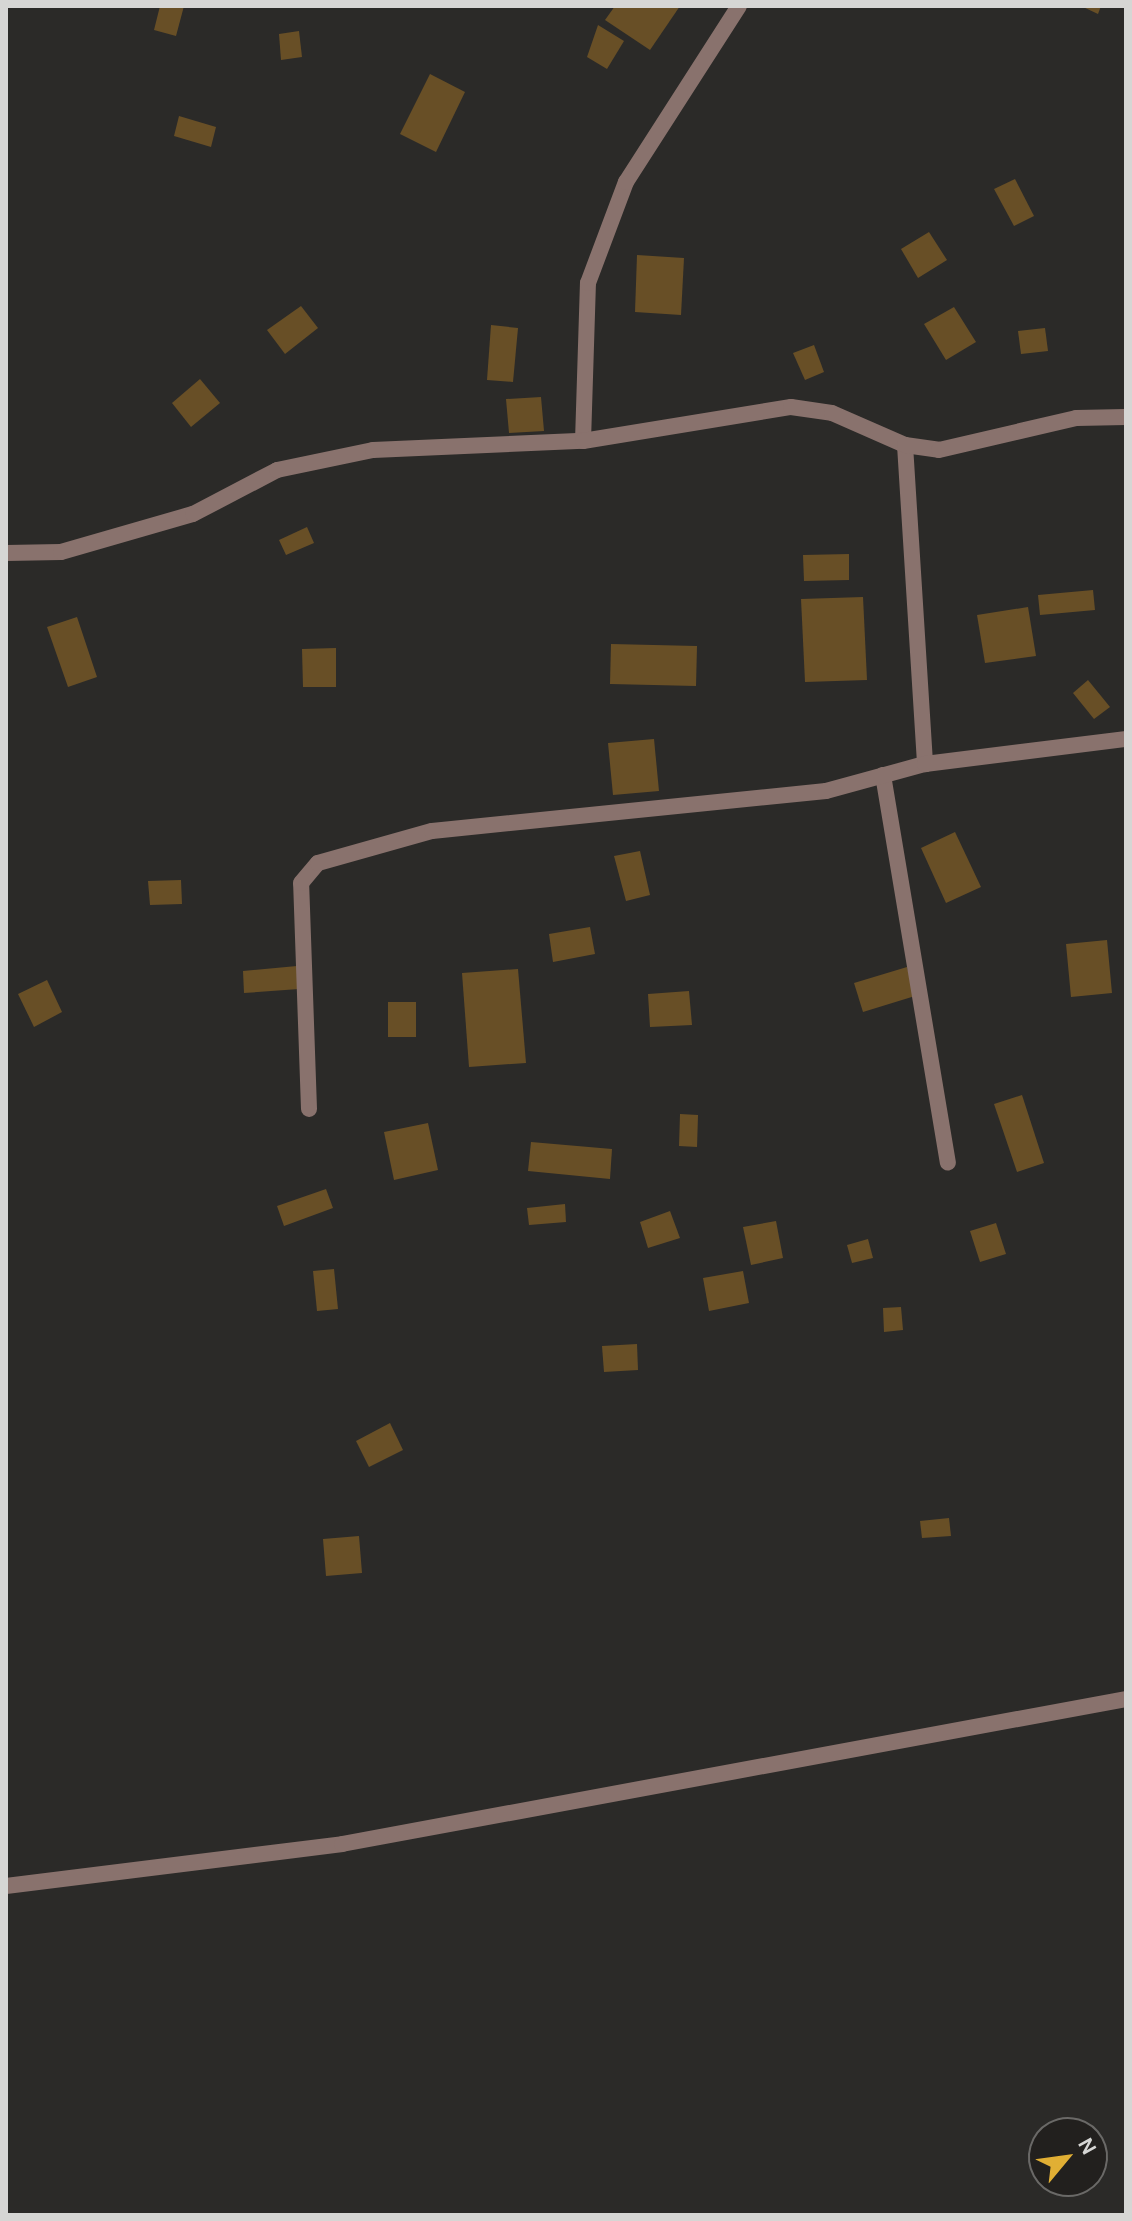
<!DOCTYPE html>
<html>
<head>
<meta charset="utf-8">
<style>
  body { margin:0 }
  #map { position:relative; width:1132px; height:2221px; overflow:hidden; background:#2b2a28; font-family:Karla,sans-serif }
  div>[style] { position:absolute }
  .building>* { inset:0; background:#684f26 }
  .street>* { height:16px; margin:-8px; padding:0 8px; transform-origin:8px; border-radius:8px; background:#89726d }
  span { translate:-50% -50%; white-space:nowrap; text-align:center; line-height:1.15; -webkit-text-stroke:6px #22201e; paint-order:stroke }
  .frame { position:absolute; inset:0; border:8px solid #d6d6d4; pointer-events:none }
  .north { position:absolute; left:1028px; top:2117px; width:80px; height:80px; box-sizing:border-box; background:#22201e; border:2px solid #6a6967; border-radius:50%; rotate:61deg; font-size:22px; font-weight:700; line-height:32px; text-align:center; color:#d6d6d4 }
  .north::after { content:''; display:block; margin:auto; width:28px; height:36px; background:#e1af34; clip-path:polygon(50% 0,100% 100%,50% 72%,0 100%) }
</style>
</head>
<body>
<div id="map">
  <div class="building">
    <i style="clip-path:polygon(160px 6px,184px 6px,176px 36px,154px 30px)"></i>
    <i style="clip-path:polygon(615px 6px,680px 6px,650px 50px,605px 20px)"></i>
    <i style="clip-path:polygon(1081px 6px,1101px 6px,1098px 14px)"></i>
    <i style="clip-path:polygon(598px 25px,624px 41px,607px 69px,587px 57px)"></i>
    <i style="clip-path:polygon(299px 31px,302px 57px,281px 60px,279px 34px)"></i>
    <i style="clip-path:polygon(430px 74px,465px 92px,436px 152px,400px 134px)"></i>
    <i style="clip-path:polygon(179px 116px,216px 127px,211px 147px,174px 136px)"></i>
    <i style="clip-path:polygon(1015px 179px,1034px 216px,1014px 226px,994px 189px)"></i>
    <i style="clip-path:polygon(929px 232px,947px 260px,918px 278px,901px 249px)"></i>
    <i style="clip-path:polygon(637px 255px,684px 258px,681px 315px,635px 312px)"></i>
    <i style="clip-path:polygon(301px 306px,318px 328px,285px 354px,267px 330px)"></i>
    <i style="clip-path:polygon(954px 307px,976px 342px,946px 360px,924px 324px)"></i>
    <i style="clip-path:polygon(491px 325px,518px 328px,513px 382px,487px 380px)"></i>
    <i style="clip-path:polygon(1045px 328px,1048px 351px,1021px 354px,1018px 331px)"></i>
    <i style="clip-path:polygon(814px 345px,824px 372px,805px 380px,793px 353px)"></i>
    <i style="clip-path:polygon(200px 379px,220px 403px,191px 427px,172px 403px)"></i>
    <i style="clip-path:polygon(541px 397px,544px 431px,509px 433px,506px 399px)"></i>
    <i style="clip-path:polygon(307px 527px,314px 543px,286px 555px,279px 540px)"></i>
    <i style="clip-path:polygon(849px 554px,849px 580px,804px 581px,803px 555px)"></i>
    <i style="clip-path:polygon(1093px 590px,1095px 610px,1040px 615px,1038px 595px)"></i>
    <i style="clip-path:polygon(863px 597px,867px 680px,805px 682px,801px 599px)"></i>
    <i style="clip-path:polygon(1028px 607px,1036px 656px,985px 663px,977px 615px)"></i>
    <i style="clip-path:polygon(77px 617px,97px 677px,68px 687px,47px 627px)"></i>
    <i style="clip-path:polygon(611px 644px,697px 646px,696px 686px,610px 684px)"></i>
    <i style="clip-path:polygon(336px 648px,336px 687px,303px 687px,302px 649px)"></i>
    <i style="clip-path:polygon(1088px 680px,1110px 707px,1094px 719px,1073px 693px)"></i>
    <i style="clip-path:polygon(654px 739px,659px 791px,613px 795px,608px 743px)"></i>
    <i style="clip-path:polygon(955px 832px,981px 887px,946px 903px,921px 848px)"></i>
    <i style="clip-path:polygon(640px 851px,650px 895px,626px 901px,614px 856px)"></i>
    <i style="clip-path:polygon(181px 880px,182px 904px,150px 905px,148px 881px)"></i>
    <i style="clip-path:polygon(590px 927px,595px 954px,553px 962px,549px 934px)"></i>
    <i style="clip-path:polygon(1107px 940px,1112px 993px,1071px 997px,1066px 944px)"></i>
    <i style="clip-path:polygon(297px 966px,299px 989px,244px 993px,243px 971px)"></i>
    <i style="clip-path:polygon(907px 967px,915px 996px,863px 1012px,854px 983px)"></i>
    <i style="clip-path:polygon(518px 969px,526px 1063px,469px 1067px,462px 973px)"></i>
    <i style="clip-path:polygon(47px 980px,62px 1012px,34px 1027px,18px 994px)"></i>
    <i style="clip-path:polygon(689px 991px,692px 1025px,650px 1027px,648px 994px)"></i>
    <i style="clip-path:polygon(388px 1002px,416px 1002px,416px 1037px,388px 1037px)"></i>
    <i style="clip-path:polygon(1022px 1095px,1044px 1163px,1017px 1172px,994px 1104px)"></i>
    <i style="clip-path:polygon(680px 1114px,698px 1115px,697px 1147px,679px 1146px)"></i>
    <i style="clip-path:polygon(428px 1123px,438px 1170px,394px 1180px,384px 1132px)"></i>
    <i style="clip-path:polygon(531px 1142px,612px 1149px,610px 1179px,528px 1171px)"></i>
    <i style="clip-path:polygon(326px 1189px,333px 1208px,284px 1226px,277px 1206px)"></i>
    <i style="clip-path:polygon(565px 1204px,566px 1222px,529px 1225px,527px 1208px)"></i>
    <i style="clip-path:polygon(670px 1211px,680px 1238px,648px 1248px,640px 1222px)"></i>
    <i style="clip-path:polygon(776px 1221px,783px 1258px,751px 1265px,743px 1227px)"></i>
    <i style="clip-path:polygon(996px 1223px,1006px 1254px,980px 1262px,970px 1231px)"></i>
    <i style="clip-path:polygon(868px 1239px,873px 1258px,852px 1263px,847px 1245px)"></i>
    <i style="clip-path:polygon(334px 1269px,338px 1309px,317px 1311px,313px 1271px)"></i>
    <i style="clip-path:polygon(743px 1271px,749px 1303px,709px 1311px,703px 1278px)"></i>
    <i style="clip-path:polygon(901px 1307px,903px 1330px,884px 1332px,883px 1308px)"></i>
    <i style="clip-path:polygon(637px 1344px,638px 1370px,604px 1372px,602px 1346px)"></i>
    <i style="clip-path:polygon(390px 1423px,403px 1450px,369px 1467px,356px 1441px)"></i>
    <i style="clip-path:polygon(949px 1518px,951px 1536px,922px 1538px,920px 1521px)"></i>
    <i style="clip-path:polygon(359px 1536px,362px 1573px,326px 1576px,323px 1539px)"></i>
  </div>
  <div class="street">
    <i style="left:583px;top:441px;width:158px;rotate:-88.2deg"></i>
    <i style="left:588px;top:283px;width:108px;rotate:-69.4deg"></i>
    <i style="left:626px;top:182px;width:209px;rotate:-57.3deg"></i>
    <i style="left:905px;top:445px;width:320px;rotate:86.4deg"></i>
    <i style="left:6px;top:553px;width:55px;rotate:-1deg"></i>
    <i style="left:61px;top:552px;width:137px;rotate:-16.1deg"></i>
    <i style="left:193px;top:514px;width:95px;rotate:-27.6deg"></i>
    <i style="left:277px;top:470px;width:98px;rotate:-11.8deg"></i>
    <i style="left:373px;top:450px;width:210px;rotate:-2.5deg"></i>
    <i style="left:583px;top:441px;width:211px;rotate:-9.3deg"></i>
    <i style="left:791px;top:407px;width:41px;rotate:8.3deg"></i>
    <i style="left:832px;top:413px;width:80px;rotate:23.7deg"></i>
    <i style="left:905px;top:445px;width:34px;rotate:8deg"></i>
    <i style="left:939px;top:450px;width:141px;rotate:-13.1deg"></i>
    <i style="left:1076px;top:418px;width:50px;rotate:-1.1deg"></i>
    <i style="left:883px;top:775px;width:393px;rotate:80.5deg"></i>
    <i style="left:309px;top:1109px;width:226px;rotate:-92deg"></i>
    <i style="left:301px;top:883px;width:26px;rotate:-50deg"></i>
    <i style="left:318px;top:863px;width:118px;rotate:-15.7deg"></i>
    <i style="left:432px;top:831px;width:396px;rotate:-5.8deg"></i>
    <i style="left:826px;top:791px;width:103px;rotate:-15.3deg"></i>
    <i style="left:925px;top:764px;width:203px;rotate:-7.1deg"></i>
    <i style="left:6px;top:1886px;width:339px;rotate:-7.1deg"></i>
    <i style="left:342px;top:1844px;width:797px;rotate:-10.48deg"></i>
  </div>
  <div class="frame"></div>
  <div class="north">N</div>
</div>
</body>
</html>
